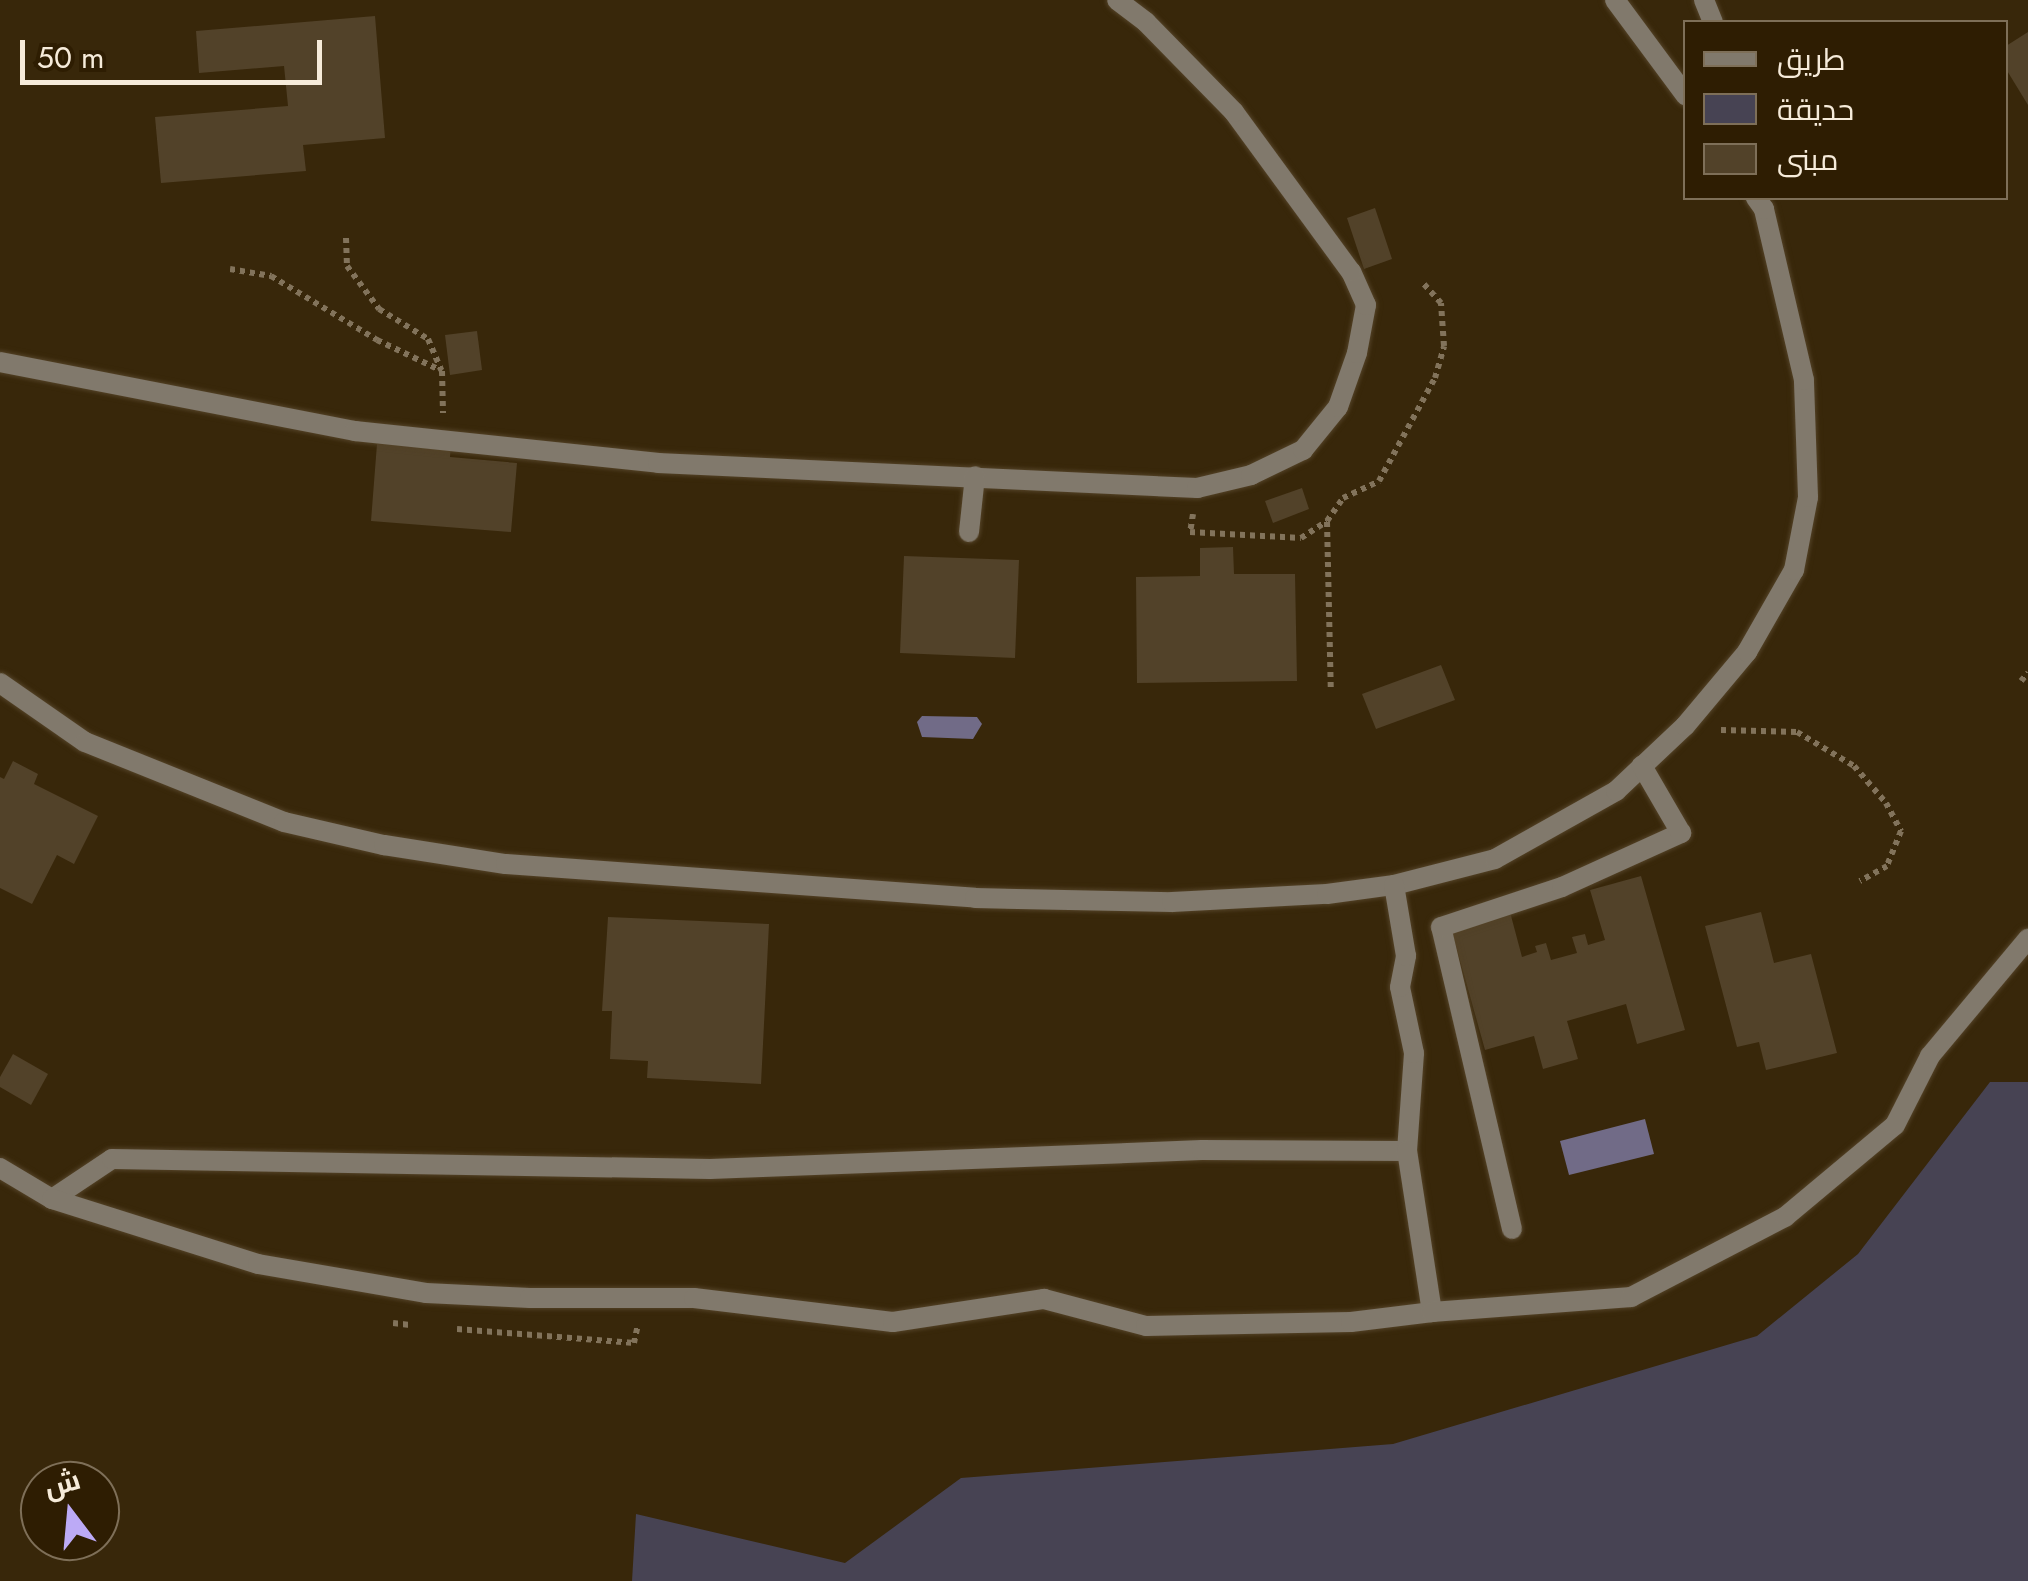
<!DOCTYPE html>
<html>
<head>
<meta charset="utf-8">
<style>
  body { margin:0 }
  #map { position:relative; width:2028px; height:1581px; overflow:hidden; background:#38270a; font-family:Jost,Cairo,sans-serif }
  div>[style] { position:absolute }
  .green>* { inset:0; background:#474353 }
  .water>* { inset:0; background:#716b87 }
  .building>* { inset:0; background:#524229 }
  .path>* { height:6px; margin-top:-3px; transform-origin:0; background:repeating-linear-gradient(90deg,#82735b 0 5px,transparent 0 10px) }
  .roads { filter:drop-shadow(0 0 2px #534227) drop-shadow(0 0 2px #534227) }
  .street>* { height:20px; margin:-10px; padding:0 10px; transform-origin:10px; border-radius:10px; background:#81796c }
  span { translate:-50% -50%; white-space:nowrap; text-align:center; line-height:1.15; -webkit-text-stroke:10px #2e1d02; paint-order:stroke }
  .legend { position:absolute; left:1683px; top:20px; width:325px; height:180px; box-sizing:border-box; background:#2e1d02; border:2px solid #7e6f58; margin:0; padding:12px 18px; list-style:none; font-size:30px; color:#f6ebda }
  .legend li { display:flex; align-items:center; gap:20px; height:50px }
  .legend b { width:50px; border:2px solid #7e6f58 }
  .north { position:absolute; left:20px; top:1461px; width:100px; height:100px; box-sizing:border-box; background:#2e1d02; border:2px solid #7e6f58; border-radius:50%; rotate:344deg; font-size:28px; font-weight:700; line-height:40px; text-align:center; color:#f6ebda }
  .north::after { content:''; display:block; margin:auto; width:35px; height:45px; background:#bcaaf6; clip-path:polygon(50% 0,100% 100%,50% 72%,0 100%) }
  .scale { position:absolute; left:20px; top:40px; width:302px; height:45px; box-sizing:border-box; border:5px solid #f6ebda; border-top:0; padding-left:12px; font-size:30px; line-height:35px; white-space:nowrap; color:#f6ebda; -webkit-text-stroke:8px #2e1d02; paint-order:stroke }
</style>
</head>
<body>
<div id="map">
  <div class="green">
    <i style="clip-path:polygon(1990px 1082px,2028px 1082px,2028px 1581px,632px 1581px,636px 1514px,845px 1563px,961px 1478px,1393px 1444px,1757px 1336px,1858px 1254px)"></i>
  </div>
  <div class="water">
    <i style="clip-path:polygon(922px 716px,977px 717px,982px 724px,973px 739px,922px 737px,917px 722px)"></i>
    <i style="clip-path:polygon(1645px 1119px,1654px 1154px,1569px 1175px,1560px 1141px)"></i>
  </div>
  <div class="building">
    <i style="clip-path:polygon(375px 16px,385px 138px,303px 145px,306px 171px,161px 183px,155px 117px,288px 106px,284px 66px,199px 73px,196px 31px)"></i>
    <i style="clip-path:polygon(2028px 32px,2028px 105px,2006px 69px,2006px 46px)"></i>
    <i style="clip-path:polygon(1375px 208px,1392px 259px,1364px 269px,1347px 218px)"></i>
    <i style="clip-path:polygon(477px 331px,482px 370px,450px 375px,445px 335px)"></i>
    <i style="clip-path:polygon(377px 444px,451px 445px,450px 457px,517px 463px,511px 532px,371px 521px)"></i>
    <i style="clip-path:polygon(1302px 488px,1309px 509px,1273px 523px,1265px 501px)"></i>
    <i style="clip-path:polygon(1233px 547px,1234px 574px,1295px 574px,1297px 681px,1137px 683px,1136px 577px,1200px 576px,1200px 548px)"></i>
    <i style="clip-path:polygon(904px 556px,1019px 560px,1015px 658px,900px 653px)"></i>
    <i style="clip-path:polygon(1441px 665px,1455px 700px,1376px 729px,1362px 694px)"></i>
    <i style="clip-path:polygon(13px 761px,38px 774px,34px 784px,98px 816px,74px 864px,57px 855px,32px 904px,0 888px,0 777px,4px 779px)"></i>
    <i style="clip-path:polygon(1641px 876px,1685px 1030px,1637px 1044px,1626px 1004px,1567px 1021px,1578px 1059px,1543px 1069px,1534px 1036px,1485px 1050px,1451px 928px,1510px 912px,1522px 957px,1537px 952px,1535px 946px,1546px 943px,1551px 960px,1577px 953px,1572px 937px,1585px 934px,1588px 945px,1605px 940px,1590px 890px)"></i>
    <i style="clip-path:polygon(1761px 912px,1774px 963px,1811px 954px,1837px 1053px,1766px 1070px,1759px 1042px,1737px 1047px,1705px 926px)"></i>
    <i style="clip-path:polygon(608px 917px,769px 924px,761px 1084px,647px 1078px,648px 1061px,610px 1059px,612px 1011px,602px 1011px)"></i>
    <i style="clip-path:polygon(13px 1054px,48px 1074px,31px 1105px,0 1087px,0 1077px)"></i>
  </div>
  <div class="path">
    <i style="left:346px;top:238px;width:28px;rotate:88deg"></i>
    <i style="left:347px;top:266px;width:54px;rotate:53.3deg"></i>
    <i style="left:379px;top:309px;width:57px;rotate:31.5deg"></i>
    <i style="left:428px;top:339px;width:34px;rotate:67deg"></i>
    <i style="left:230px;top:269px;width:42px;rotate:9.7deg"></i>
    <i style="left:271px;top:276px;width:124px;rotate:31.1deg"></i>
    <i style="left:377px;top:340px;width:72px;rotate:25.5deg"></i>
    <i style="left:442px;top:371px;width:42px;rotate:88.6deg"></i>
    <i style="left:1193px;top:514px;width:18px;rotate:99deg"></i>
    <i style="left:1190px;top:532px;width:111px;rotate:3.1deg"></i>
    <i style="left:1301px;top:538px;width:31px;rotate:-33deg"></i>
    <i style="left:1327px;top:521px;width:28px;rotate:-55deg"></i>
    <i style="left:1343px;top:498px;width:40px;rotate:-25deg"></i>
    <i style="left:1379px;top:481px;width:117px;rotate:-61.5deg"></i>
    <i style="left:1435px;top:378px;width:33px;rotate:-74deg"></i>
    <i style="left:1444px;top:346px;width:43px;rotate:-94deg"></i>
    <i style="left:1441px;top:303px;width:28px;rotate:-132deg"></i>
    <i style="left:1327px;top:522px;width:170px;rotate:88.7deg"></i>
    <i style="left:2021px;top:681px;width:11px;rotate:-49deg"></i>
    <i style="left:1721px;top:730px;width:76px;rotate:1.5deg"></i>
    <i style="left:1797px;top:732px;width:66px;rotate:30.8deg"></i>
    <i style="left:1854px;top:766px;width:49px;rotate:49.1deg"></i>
    <i style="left:1886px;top:803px;width:32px;rotate:62deg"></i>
    <i style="left:1901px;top:831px;width:38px;rotate:112deg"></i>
    <i style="left:1887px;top:866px;width:31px;rotate:151deg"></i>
    <i style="left:393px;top:1323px;width:17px;rotate:7deg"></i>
    <i style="left:457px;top:1329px;width:178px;rotate:4.5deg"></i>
    <i style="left:634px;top:1343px;width:19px;rotate:-78deg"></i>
  </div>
  <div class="roads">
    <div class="street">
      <i style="left:1615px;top:0;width:119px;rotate:53.5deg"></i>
      <i style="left:1704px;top:0;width:24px;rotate:68deg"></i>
      <i style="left:0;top:362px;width:362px;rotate:11deg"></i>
      <i style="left:355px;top:431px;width:305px;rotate:6deg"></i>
      <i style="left:658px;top:463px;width:540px;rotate:2.66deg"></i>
      <i style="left:1197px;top:488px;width:56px;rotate:-13.5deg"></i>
      <i style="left:1251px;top:475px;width:58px;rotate:-25.7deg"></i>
      <i style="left:1303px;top:450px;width:55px;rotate:-50.9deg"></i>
      <i style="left:1338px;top:407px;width:57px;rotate:-70.6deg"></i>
      <i style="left:1357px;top:353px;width:49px;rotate:-79.4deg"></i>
      <i style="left:1366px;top:305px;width:36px;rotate:-114deg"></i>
      <i style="left:1351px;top:272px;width:198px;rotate:-126.2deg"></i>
      <i style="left:1234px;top:112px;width:126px;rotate:-134.4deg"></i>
      <i style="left:1146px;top:22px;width:36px;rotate:-143deg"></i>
      <i style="left:969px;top:532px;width:56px;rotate:-83.9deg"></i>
      <i style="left:0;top:683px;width:103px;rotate:34.8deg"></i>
      <i style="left:85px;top:742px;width:214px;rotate:21.9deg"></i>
      <i style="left:284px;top:822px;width:103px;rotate:13deg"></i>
      <i style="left:384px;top:845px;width:123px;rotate:8.9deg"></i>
      <i style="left:506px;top:864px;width:470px;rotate:4.1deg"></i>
      <i style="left:975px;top:898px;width:197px;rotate:1.2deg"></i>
      <i style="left:1172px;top:902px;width:155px;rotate:-3deg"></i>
      <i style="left:1327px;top:894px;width:68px;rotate:-7.7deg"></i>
      <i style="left:1394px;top:885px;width:104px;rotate:-14.4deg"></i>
      <i style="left:1495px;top:859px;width:139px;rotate:-29.3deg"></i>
      <i style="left:1616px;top:791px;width:95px;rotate:-43.3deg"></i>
      <i style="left:1685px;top:726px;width:97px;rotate:-50deg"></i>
      <i style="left:1747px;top:652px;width:95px;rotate:-60.2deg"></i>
      <i style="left:1794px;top:570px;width:74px;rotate:-79.1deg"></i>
      <i style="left:1808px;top:497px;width:117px;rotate:-92deg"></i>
      <i style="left:1804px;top:380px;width:176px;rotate:-103.2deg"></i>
      <i style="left:1764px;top:209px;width:14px;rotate:-126deg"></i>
      <i style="left:0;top:1168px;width:61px;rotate:30.8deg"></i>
      <i style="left:52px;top:1199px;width:72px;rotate:-33.7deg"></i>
      <i style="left:112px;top:1159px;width:598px;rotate:0.96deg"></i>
      <i style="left:710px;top:1169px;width:492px;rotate:-2.2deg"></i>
      <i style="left:1202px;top:1150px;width:205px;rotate:0.3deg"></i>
      <i style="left:1407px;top:1151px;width:98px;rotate:-85.9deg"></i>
      <i style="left:1414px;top:1053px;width:67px;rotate:-102deg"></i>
      <i style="left:1400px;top:987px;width:32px;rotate:-79deg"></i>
      <i style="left:1406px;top:956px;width:72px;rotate:-99.6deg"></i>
      <i style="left:52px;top:1199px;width:216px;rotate:17.5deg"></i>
      <i style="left:258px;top:1264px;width:170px;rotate:9.8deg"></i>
      <i style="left:426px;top:1293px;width:104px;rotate:2.8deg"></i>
      <i style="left:530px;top:1298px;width:164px"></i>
      <i style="left:694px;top:1298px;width:200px;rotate:6.9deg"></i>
      <i style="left:893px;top:1322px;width:153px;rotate:-8.7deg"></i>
      <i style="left:1044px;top:1299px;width:106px;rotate:14.8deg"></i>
      <i style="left:1146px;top:1326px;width:205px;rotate:-1.1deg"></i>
      <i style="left:1351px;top:1322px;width:82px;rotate:-7deg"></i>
      <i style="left:1432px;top:1312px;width:163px;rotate:-98.8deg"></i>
      <i style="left:1512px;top:1229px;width:310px;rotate:-103.2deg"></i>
      <i style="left:1441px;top:927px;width:127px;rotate:-18.3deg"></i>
      <i style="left:1562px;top:887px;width:131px;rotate:-24.4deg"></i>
      <i style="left:1681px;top:833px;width:78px;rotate:-120.2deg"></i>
      <i style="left:1432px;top:1312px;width:200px;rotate:-4.3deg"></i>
      <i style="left:1631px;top:1297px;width:174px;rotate:-27.5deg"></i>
      <i style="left:1785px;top:1217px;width:143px;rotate:-39.9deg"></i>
      <i style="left:1895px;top:1125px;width:77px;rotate:-63.1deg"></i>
      <i style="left:1930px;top:1056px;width:153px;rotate:-50.1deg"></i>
    </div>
  </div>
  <ul class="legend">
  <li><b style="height:12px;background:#81796c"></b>طريق</li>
  <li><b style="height:28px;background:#474353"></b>حديقة</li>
  <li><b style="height:28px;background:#524229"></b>مبنى</li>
  </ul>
  <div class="north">ش</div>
  <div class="scale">50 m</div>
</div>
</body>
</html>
